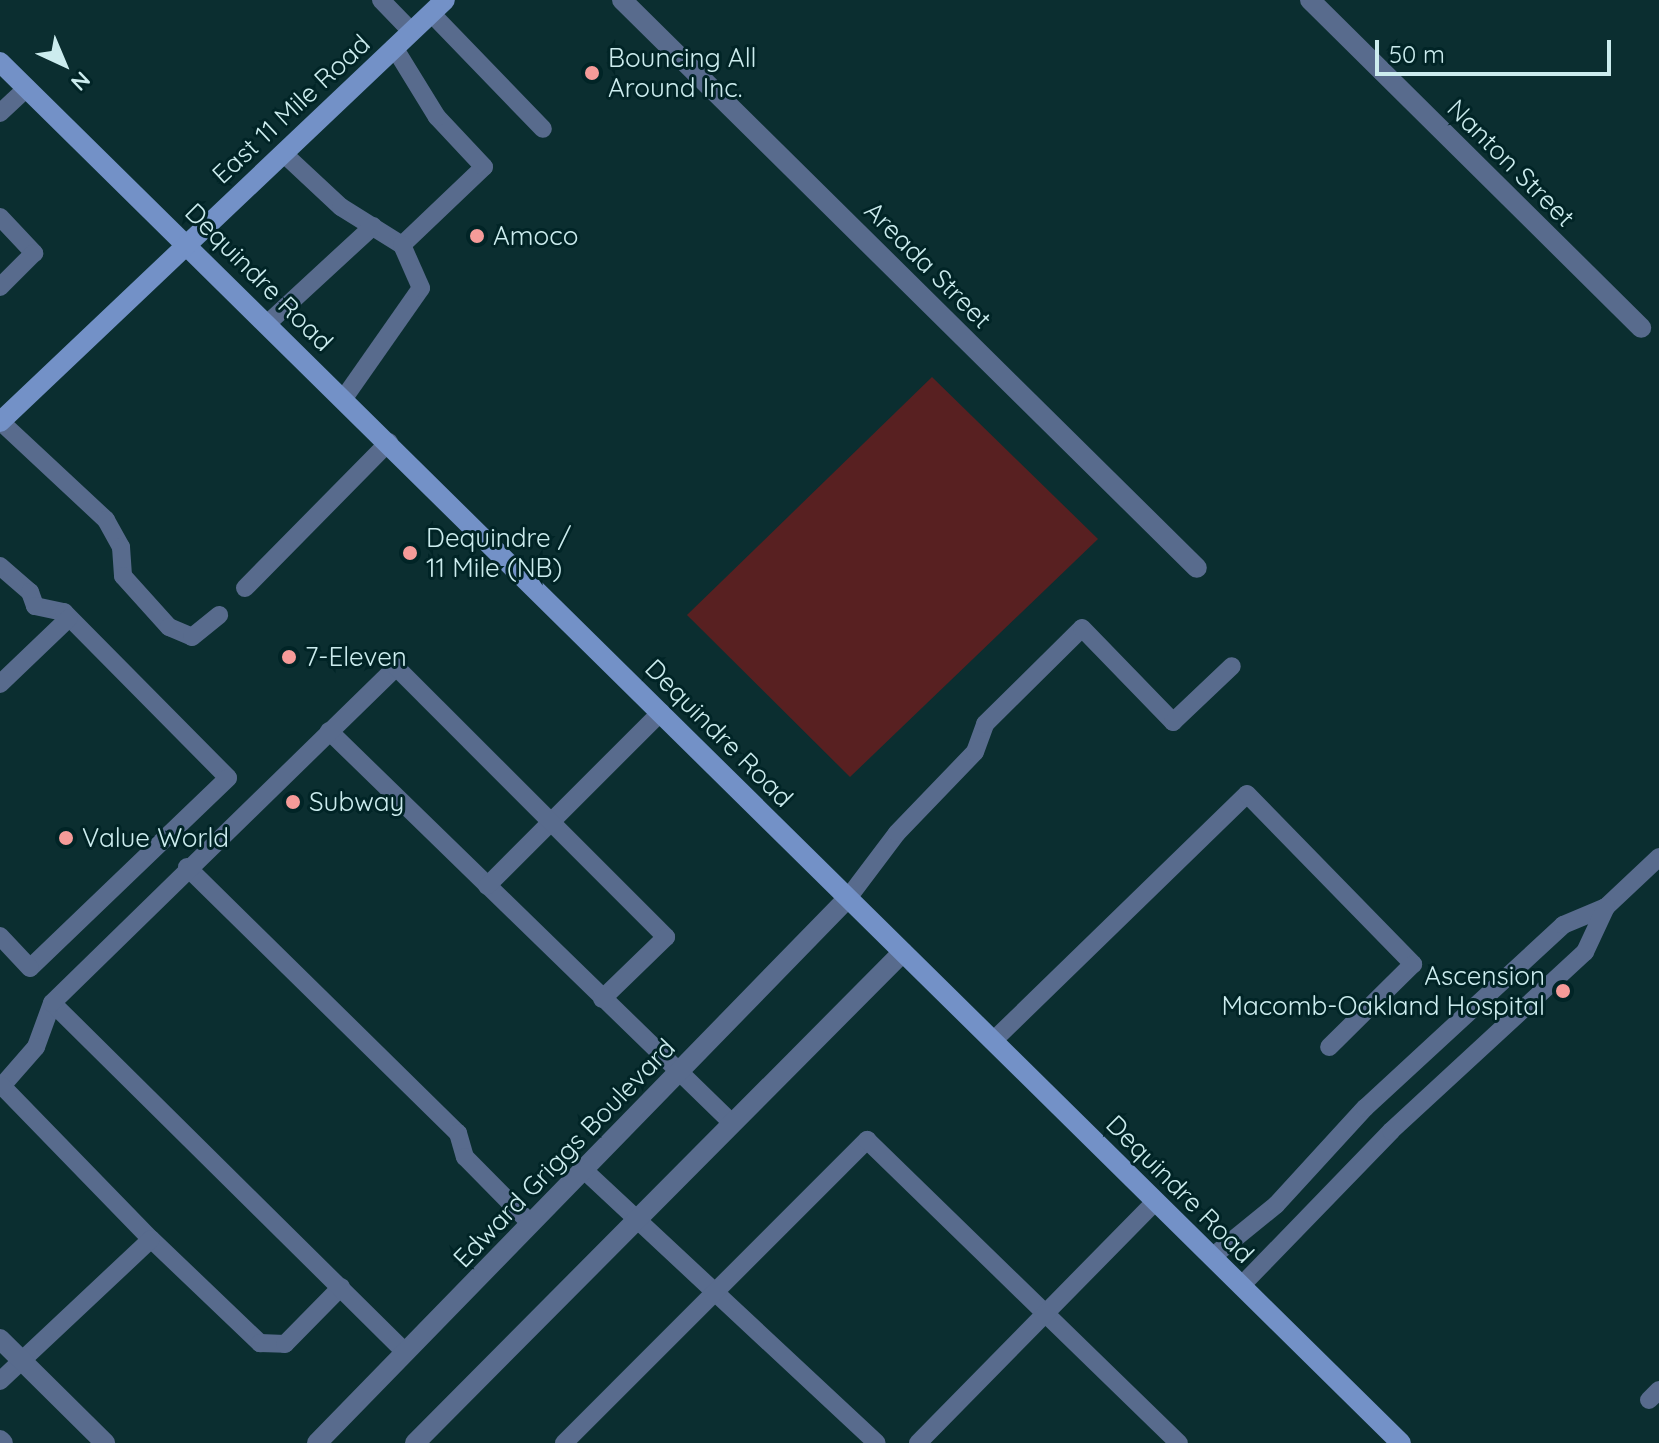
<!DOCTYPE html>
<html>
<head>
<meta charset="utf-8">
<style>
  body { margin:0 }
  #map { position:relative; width:1659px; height:1443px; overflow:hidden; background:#0b2e30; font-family:Quicksand,sans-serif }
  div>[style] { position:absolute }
  .green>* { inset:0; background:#582021 }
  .service>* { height:18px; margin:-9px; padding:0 9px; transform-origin:9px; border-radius:9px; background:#586b8d }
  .minor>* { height:20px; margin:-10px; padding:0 10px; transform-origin:10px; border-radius:10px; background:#586b8d }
  .secondary>* { height:20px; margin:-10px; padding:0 10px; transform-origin:10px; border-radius:10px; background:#7391c7 }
  .dots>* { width:22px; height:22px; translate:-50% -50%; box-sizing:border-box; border:4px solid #012426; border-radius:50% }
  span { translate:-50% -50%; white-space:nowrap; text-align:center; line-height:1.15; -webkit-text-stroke:6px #012426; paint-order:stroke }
  .poi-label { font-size:26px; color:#ccecee }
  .left { translate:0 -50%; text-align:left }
  .right { translate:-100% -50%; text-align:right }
  .street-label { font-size:26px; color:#ccecee }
  .north { position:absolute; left:24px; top:24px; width:80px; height:80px; -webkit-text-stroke:6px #012426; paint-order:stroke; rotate:136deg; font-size:22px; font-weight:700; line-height:32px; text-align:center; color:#ccecee }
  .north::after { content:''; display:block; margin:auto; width:28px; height:36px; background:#ccecee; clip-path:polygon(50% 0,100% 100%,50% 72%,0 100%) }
  .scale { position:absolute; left:1375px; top:40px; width:236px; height:36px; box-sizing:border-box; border:4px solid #ccecee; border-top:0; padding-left:10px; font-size:24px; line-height:28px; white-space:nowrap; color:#ccecee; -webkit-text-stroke:6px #012426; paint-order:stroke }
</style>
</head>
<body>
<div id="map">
  <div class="green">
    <i style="clip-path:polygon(932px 377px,1098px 539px,850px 777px,687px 615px)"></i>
  </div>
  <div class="service">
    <i style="left:381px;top:0;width:43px;rotate:45.9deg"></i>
    <i style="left:431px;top:13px;width:161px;rotate:46deg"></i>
    <i style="left:0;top:113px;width:37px;rotate:-43deg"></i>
    <i style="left:283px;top:153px;width:79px;rotate:43deg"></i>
    <i style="left:341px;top:207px;width:72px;rotate:31.9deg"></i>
    <i style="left:402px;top:245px;width:113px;rotate:-43.6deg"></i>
    <i style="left:484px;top:167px;width:69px;rotate:-133.2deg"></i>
    <i style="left:437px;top:117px;width:82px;rotate:-121.6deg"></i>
    <i style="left:0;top:217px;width:50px;rotate:46.6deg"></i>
    <i style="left:34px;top:253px;width:48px;rotate:135deg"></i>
    <i style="left:268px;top:323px;width:143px;rotate:-42.7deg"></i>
    <i style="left:344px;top:398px;width:134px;rotate:-55deg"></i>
    <i style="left:421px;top:288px;width:47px;rotate:-113.8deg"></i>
    <i style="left:0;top:421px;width:145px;rotate:43deg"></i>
    <i style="left:106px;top:520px;width:31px;rotate:61deg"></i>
    <i style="left:121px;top:547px;width:29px;rotate:86deg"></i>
    <i style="left:123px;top:576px;width:69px;rotate:48deg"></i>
    <i style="left:169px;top:627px;width:25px;rotate:23deg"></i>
    <i style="left:192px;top:637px;width:35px;rotate:-39deg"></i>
    <i style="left:0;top:566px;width:40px;rotate:41deg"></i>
    <i style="left:30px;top:592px;width:15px;rotate:70deg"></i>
    <i style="left:35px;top:606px;width:30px;rotate:12deg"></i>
    <i style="left:64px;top:612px;width:233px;rotate:45.3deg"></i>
    <i style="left:228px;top:778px;width:274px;rotate:136.2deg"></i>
    <i style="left:30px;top:968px;width:44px;rotate:-133.2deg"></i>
    <i style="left:245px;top:588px;width:205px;rotate:-45.4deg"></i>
    <i style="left:0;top:684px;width:95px;rotate:-43.7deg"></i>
    <i style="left:329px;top:731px;width:562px;rotate:44.21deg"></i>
    <i style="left:187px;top:867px;width:380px;rotate:44.5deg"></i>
    <i style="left:458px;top:1133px;width:25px;rotate:74deg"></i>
    <i style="left:465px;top:1157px;width:94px;rotate:45.4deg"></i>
    <i style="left:487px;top:886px;width:246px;rotate:-45deg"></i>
    <i style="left:848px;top:898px;width:81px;rotate:-53deg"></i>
    <i style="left:897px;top:833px;width:112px;rotate:-46.1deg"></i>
    <i style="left:975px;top:752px;width:30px;rotate:-70deg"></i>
    <i style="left:985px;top:724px;width:136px;rotate:-44.7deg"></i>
    <i style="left:1082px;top:628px;width:131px;rotate:45.9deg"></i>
    <i style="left:1173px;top:722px;width:81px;rotate:-43.5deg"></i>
    <i style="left:52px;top:1003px;width:47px;rotate:110deg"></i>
    <i style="left:36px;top:1047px;width:52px;rotate:131.1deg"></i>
    <i style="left:2px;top:1086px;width:214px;rotate:45.8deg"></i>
    <i style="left:151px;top:1239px;width:151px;rotate:43.7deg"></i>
    <i style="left:260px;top:1343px;width:25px;rotate:2deg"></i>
    <i style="left:285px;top:1344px;width:80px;rotate:-45.5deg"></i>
    <i style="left:993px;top:1041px;width:354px;rotate:-44.2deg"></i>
    <i style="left:1247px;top:794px;width:238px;rotate:45.7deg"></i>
    <i style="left:1413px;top:964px;width:118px;rotate:135.3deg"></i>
    <i style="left:584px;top:1170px;width:400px;rotate:43deg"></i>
    <i style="left:1212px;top:1257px;width:82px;rotate:-39.1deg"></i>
    <i style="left:1276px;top:1205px;width:132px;rotate:-47.5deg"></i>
    <i style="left:1365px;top:1108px;width:270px;rotate:-42.7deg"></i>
    <i style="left:1563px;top:925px;width:47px;rotate:-22.7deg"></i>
    <i style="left:1606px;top:907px;width:73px;rotate:-43.3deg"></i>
    <i style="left:1241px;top:1286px;width:216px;rotate:-45.9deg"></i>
    <i style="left:1391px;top:1131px;width:264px;rotate:-42.7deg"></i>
    <i style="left:1585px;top:952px;width:50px;rotate:-65deg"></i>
    <i style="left:405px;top:1352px;width:496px;rotate:-135.3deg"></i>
    <i style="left:52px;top:1003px;width:481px;rotate:-44.3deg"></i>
    <i style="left:396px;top:667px;width:382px;rotate:45deg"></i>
    <i style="left:666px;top:937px;width:89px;rotate:135.9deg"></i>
    <i style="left:0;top:1381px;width:207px;rotate:-43.2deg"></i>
    <i style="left:1649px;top:1400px;width:14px;rotate:-45deg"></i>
    <i style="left:564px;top:1443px;width:429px;rotate:-45deg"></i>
    <i style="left:867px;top:1140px;width:435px;rotate:44.2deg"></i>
    <i style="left:918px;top:1443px;width:339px;rotate:-45.5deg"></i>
  </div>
  <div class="minor">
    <i style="left:622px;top:0;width:808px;rotate:44.65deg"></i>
    <i style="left:1310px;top:0;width:466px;rotate:44.7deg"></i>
    <i style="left:0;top:1339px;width:148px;rotate:44.7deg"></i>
    <i style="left:0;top:1440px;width:4px;rotate:45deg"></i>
    <i style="left:317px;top:1443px;width:761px;rotate:-45.75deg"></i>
    <i style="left:415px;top:1443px;width:692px;rotate:-45.18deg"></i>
  </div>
  <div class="secondary">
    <i style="left:0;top:62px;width:1967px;rotate:44.59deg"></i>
    <i style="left:0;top:422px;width:613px;rotate:-43.48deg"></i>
  </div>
  <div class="dots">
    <i style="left:592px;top:73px;background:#f59b99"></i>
    <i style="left:477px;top:236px;background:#f59b99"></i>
    <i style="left:410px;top:553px;background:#f59b99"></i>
    <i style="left:289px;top:657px;background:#f59b99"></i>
    <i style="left:293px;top:802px;background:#f59b99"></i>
    <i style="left:66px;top:838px;background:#f59b99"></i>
    <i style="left:1563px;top:991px;background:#f59b99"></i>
  </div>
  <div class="poi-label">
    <span class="left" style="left:608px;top:73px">Bouncing All<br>Around Inc.</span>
    <span class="left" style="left:493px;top:236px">Amoco</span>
    <span class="left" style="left:426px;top:553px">Dequindre /<br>11 Mile (NB)</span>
    <span class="left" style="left:305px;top:657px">7-Eleven</span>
    <span class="left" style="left:309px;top:802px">Subway</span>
    <span class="left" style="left:82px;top:838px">Value World</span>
    <span class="right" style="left:1545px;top:991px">Ascension<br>Macomb-Oakland Hospital</span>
  </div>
  <div class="street-label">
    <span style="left:291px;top:109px;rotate:-43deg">East 11 Mile Road</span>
    <span style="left:1511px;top:163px;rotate:45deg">Nanton Street</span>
    <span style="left:928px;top:265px;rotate:45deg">Areada Street</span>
    <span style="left:259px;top:277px;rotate:45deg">Dequindre Road</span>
    <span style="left:719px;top:733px;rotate:45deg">Dequindre Road</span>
    <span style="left:564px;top:1153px;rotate:-46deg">Edward Griggs Boulevard</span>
    <span style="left:1180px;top:1189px;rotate:45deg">Dequindre Road</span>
  </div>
  <div class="north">N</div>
  <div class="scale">50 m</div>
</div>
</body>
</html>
